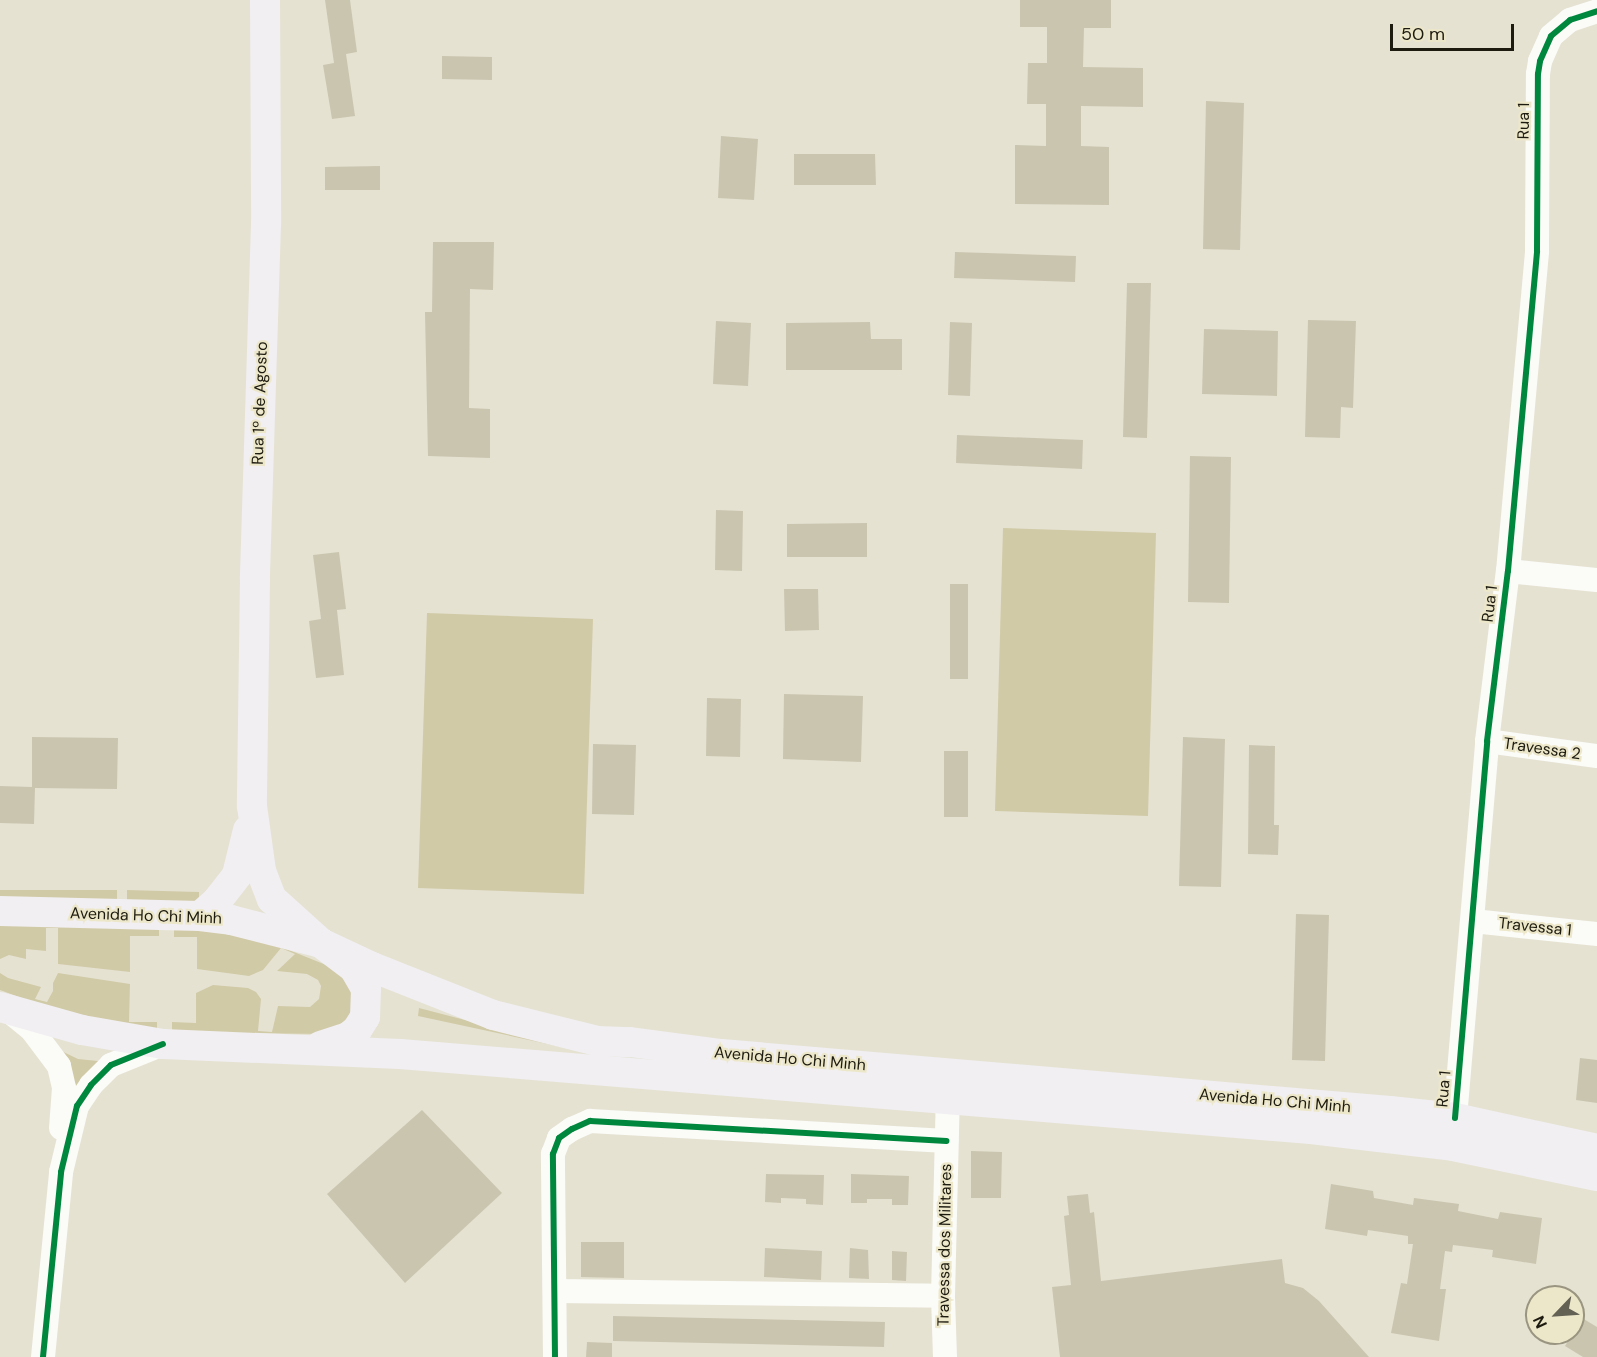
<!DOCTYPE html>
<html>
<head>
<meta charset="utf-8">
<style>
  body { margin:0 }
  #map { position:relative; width:1597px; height:1357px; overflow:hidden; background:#e5e2d2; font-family:"DM Sans",sans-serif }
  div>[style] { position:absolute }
  .green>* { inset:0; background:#d1caa7 }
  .building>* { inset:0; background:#cac5af }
  .minor>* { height:24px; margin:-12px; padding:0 12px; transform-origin:12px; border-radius:12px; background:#fbfbf8 }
  .major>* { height:30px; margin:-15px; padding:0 15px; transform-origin:15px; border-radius:15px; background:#f1eff2 }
  .cycleway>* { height:6px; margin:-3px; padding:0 3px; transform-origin:3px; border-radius:3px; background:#00873e }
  span { translate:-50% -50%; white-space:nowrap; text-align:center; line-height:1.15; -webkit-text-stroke:4.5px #ede7ca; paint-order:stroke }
  .street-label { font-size:16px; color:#1d1b10 }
  .north { position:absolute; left:1525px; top:1285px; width:60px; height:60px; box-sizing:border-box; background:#ede7ca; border:2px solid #9a9580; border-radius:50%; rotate:245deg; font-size:16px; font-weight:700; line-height:24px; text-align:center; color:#1d1b10 }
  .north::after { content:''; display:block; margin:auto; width:21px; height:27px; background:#636154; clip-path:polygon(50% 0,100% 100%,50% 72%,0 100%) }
  .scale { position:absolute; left:1390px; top:24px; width:124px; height:27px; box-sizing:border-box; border:3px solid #1d1b10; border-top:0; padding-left:8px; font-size:18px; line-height:21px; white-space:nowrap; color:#1d1b10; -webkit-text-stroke:4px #ede7ca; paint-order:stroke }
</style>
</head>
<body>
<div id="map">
  <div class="green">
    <i style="clip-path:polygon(1003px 528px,1156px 533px,1148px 816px,995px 811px)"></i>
    <i style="clip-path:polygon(427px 613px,593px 619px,584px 894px,418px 888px)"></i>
    <i style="clip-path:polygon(0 890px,117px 890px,117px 901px,0 900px)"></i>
    <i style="clip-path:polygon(127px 890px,199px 892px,199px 904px,127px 902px)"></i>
    <i style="clip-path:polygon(28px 923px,210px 929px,269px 942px,346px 973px,357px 1010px,329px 1034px,141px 1032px,84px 1021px,0 990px,0 973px,8px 978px,41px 987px,35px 999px,47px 1002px,53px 991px,53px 983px,58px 973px,130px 984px,129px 1022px,157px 1022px,157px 1030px,172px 1031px,172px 1022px,196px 1023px,196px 993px,213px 985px,248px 988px,256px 992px,261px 999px,258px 1031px,272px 1032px,278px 1006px,310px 1007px,319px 999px,321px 986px,318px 980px,307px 974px,277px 971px,295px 954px,281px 948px,263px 970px,249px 976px,197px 969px,197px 937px,174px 937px,174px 929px,159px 928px,159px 936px,130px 936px,130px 972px,58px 964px,58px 928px,46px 928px,46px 951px,26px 949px,26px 959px,9px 955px,0 959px,0 926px)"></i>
    <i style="clip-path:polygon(419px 1008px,599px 1055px,418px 1016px)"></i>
    <i style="clip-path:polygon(53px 1047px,78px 1059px,108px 1062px,71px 1101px)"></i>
  </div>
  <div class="building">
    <i style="clip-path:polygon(325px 0,350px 0,357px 52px,346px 54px,355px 116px,332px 119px,323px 65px,334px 63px)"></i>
    <i style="clip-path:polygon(1020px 0,1111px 0,1111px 28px,1084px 28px,1083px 67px,1143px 68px,1143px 107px,1081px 106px,1081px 146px,1109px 147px,1109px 205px,1015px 204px,1015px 145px,1046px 146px,1046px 104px,1027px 104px,1028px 63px,1047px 63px,1047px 27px,1020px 27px)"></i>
    <i style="clip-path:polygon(442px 56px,492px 57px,492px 80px,442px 79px)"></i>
    <i style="clip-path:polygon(1206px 101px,1244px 103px,1240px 250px,1203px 249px)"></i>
    <i style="clip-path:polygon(721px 136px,758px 139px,754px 200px,718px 198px)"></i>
    <i style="clip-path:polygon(794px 154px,875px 154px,876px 185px,794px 185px)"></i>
    <i style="clip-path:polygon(380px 166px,380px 190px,325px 190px,325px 167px)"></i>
    <i style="clip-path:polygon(433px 242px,494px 242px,493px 290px,470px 289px,469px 408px,490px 409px,490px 458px,428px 456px,425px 312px,432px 312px)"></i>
    <i style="clip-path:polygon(955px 252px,1076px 256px,1075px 282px,954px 278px)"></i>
    <i style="clip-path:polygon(1127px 283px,1151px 283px,1147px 438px,1123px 437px)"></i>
    <i style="clip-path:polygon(1308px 320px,1356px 321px,1353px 408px,1341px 407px,1340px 438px,1305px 437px)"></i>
    <i style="clip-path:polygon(716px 321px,751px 323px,748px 386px,713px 384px)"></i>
    <i style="clip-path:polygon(870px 322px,871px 339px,902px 339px,902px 370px,786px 370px,786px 323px)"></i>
    <i style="clip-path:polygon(950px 322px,972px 323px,970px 396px,948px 395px)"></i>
    <i style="clip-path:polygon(1204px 329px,1278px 331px,1277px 396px,1202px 394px)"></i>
    <i style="clip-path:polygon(957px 435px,1083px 440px,1082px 469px,956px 463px)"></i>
    <i style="clip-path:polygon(1190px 456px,1231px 457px,1229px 603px,1188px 602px)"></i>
    <i style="clip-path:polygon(716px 510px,743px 511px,742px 571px,715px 570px)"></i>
    <i style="clip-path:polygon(867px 523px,867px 557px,787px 557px,787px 524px)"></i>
    <i style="clip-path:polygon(339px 552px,346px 609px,337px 610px,344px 675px,316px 678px,309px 621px,321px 619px,313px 555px)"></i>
    <i style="clip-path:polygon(950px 584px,968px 584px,968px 679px,950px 679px)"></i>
    <i style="clip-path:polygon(784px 589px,818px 589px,819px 630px,785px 631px)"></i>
    <i style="clip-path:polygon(784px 694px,863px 696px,861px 762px,783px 759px)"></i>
    <i style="clip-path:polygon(707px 698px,741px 699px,740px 757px,706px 756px)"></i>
    <i style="clip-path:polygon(32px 737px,118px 738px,117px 789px,35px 788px,34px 824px,0 823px,0 786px,32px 787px)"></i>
    <i style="clip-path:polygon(1183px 737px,1225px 739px,1221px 887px,1179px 886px)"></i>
    <i style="clip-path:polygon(593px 744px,636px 745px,634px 815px,592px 814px)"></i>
    <i style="clip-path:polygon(1249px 745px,1275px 746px,1274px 825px,1279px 825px,1278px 855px,1248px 854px)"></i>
    <i style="clip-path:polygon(944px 751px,968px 751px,968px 817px,944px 817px)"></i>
    <i style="clip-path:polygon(1296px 914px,1329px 915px,1325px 1061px,1292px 1060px)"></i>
    <i style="clip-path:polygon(1580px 1058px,1597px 1060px,1597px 1103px,1576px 1100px)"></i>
    <i style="clip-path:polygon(422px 1110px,502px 1193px,405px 1283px,327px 1194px)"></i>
    <i style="clip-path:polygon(971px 1151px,1002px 1152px,1001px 1198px,971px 1198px)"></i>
    <i style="clip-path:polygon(766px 1174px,824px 1175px,823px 1205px,806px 1204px,806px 1199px,781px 1198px,781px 1203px,765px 1202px)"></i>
    <i style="clip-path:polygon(851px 1174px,909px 1176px,908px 1205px,892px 1205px,892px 1199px,867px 1199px,867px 1203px,851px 1203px)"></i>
    <i style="clip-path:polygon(1331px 1184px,1373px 1191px,1374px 1198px,1413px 1205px,1414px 1198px,1459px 1204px,1458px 1211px,1498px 1219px,1500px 1212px,1542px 1218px,1536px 1264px,1492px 1257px,1493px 1250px,1453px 1245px,1452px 1252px,1445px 1251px,1440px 1289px,1446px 1289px,1439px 1341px,1391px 1333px,1401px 1283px,1407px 1284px,1413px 1244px,1408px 1244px,1408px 1236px,1368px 1230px,1367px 1236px,1325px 1229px)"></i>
    <i style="clip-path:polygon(1088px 1194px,1090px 1213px,1094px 1212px,1101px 1281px,1282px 1259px,1285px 1283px,1303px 1288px,1319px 1301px,1369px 1357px,1060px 1357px,1052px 1287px,1071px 1285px,1064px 1216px,1069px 1215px,1067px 1196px)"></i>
    <i style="clip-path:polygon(581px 1242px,624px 1242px,624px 1278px,581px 1277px)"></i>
    <i style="clip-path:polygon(765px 1248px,822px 1251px,821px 1280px,764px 1277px)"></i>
    <i style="clip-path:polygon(850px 1248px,868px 1250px,869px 1279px,849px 1278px)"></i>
    <i style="clip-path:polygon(892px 1251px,907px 1252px,906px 1281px,892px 1280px)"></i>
    <i style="clip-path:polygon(613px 1316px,885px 1322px,884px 1347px,613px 1341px)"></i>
    <i style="clip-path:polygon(1582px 1318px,1597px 1327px,1597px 1357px,1583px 1357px,1565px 1346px)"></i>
    <i style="clip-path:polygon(587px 1342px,612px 1343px,612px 1357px,586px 1357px)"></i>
  </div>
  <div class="minor">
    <i style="left:1508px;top:571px;width:89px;rotate:5.8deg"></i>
    <i style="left:1487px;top:741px;width:111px;rotate:7.8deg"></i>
    <i style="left:1473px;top:921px;width:125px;rotate:6deg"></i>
    <i style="left:10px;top:1012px;width:28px;rotate:39deg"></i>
    <i style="left:32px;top:1030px;width:45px;rotate:53.1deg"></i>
    <i style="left:59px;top:1066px;width:23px;rotate:77deg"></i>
    <i style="left:64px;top:1088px;width:40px;rotate:94.3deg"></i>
    <i style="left:1455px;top:1118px;width:378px;rotate:-85.1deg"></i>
    <i style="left:1487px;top:741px;width:171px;rotate:-83deg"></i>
    <i style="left:1508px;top:571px;width:321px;rotate:-84.8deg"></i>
    <i style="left:1537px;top:251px;width:177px;rotate:-89.7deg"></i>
    <i style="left:1538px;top:74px;width:13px;rotate:-81deg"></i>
    <i style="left:1540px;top:61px;width:27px;rotate:-66deg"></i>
    <i style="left:1551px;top:36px;width:25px;rotate:-40deg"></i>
    <i style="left:1570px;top:20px;width:28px;rotate:-18deg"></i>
    <i style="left:555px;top:1291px;width:388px;rotate:0.7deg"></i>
    <i style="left:43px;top:1357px;width:186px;rotate:-84.4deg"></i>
    <i style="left:61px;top:1172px;width:68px;rotate:-76.4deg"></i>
    <i style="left:77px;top:1106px;width:25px;rotate:-56deg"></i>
    <i style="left:91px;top:1085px;width:28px;rotate:-45deg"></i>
    <i style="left:111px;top:1065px;width:56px;rotate:-22deg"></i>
    <i style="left:555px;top:1357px;width:203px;rotate:-90.6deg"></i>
    <i style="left:553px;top:1154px;width:17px;rotate:-69deg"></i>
    <i style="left:559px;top:1138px;width:16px;rotate:-35deg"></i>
    <i style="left:572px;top:1129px;width:20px;rotate:-24deg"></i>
    <i style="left:590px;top:1121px;width:357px;rotate:3.2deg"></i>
    <i style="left:945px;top:1357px;width:61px;rotate:-91.9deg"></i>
    <i style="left:943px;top:1296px;width:198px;rotate:-88.6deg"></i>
  </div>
  <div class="major">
    <i style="left:265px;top:0;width:224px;rotate:89.7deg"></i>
    <i style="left:266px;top:224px;width:355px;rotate:91.8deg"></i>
    <i style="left:255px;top:579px;width:227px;rotate:90.8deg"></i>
    <i style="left:252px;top:806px;width:66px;rotate:82.1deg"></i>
    <i style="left:261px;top:871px;width:30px;rotate:69deg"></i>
    <i style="left:272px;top:899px;width:66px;rotate:41.9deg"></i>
    <i style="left:321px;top:943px;width:41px;rotate:37.1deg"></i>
    <i style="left:354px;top:968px;width:24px;rotate:60deg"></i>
    <i style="left:366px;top:989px;width:28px;rotate:92deg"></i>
    <i style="left:365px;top:1017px;width:15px;rotate:122deg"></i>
    <i style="left:357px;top:1030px;width:11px;rotate:142deg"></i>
    <i style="left:348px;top:1037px;width:29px;rotate:162deg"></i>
    <i style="left:0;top:911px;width:200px;rotate:1.4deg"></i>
    <i style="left:200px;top:916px;width:31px;rotate:7deg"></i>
    <i style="left:231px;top:920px;width:93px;rotate:14.3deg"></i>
    <i style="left:321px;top:943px;width:56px;rotate:25.2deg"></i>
    <i style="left:372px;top:967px;width:130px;rotate:21.6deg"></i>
    <i style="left:493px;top:1015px;width:107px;rotate:14deg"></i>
    <i style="left:597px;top:1041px;width:33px;rotate:2deg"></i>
    <i style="left:630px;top:1042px;width:92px;rotate:7.5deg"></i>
    <i style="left:721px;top:1054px;width:671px;rotate:4.87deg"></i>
    <i style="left:1390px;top:1111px;width:65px;rotate:6.1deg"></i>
    <i style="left:1455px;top:1118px;width:145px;rotate:12.3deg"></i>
    <i style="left:200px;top:916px;width:23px;rotate:-41deg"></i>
    <i style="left:217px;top:901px;width:33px;rotate:-52deg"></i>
    <i style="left:237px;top:875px;width:46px;rotate:-76.3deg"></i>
    <i style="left:0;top:1007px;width:85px;rotate:15.7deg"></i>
    <i style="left:82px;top:1030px;width:82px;rotate:9.8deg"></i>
    <i style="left:163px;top:1044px;width:237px;rotate:2.4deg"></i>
    <i style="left:400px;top:1054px;width:914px;rotate:4.71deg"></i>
    <i style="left:1311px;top:1129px;width:143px;rotate:6.8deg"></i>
    <i style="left:1453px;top:1146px;width:147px;rotate:11.8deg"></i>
  </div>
  <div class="cycleway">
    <i style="left:1455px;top:1118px;width:378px;rotate:-85.1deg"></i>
    <i style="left:1487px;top:741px;width:171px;rotate:-83deg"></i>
    <i style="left:1508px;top:571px;width:321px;rotate:-84.8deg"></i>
    <i style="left:1537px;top:251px;width:177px;rotate:-89.7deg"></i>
    <i style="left:1538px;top:74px;width:13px;rotate:-81deg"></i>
    <i style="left:1540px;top:61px;width:27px;rotate:-66deg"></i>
    <i style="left:1551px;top:36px;width:25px;rotate:-40deg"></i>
    <i style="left:1570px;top:20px;width:28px;rotate:-18deg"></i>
    <i style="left:43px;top:1357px;width:186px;rotate:-84.4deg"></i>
    <i style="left:61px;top:1172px;width:68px;rotate:-76.4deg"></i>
    <i style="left:77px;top:1106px;width:25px;rotate:-56deg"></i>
    <i style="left:91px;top:1085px;width:28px;rotate:-45deg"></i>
    <i style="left:111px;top:1065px;width:56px;rotate:-22deg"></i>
    <i style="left:555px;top:1357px;width:203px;rotate:-90.6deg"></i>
    <i style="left:553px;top:1154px;width:17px;rotate:-69deg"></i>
    <i style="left:559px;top:1138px;width:16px;rotate:-35deg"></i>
    <i style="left:572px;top:1129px;width:20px;rotate:-24deg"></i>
    <i style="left:590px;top:1121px;width:357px;rotate:3.2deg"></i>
  </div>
  <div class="street-label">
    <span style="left:1524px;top:121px;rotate:-89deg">Rua 1</span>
    <span style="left:260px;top:403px;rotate:-88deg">Rua 1º de Agosto</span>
    <span style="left:1490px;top:604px;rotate:-83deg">Rua 1</span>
    <span style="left:1542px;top:749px;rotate:8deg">Travessa 2</span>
    <span style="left:146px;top:916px;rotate:2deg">Avenida Ho Chi Minh</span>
    <span style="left:1535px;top:927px;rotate:6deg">Travessa 1</span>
    <span style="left:790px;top:1059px;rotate:5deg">Avenida Ho Chi Minh</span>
    <span style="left:1444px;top:1089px;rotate:-85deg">Rua 1</span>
    <span style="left:1275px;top:1101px;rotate:5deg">Avenida Ho Chi Minh</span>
    <span style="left:945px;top:1245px;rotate:-89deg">Travessa dos Militares</span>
  </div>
  <div class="north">N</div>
  <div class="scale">50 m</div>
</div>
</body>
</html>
